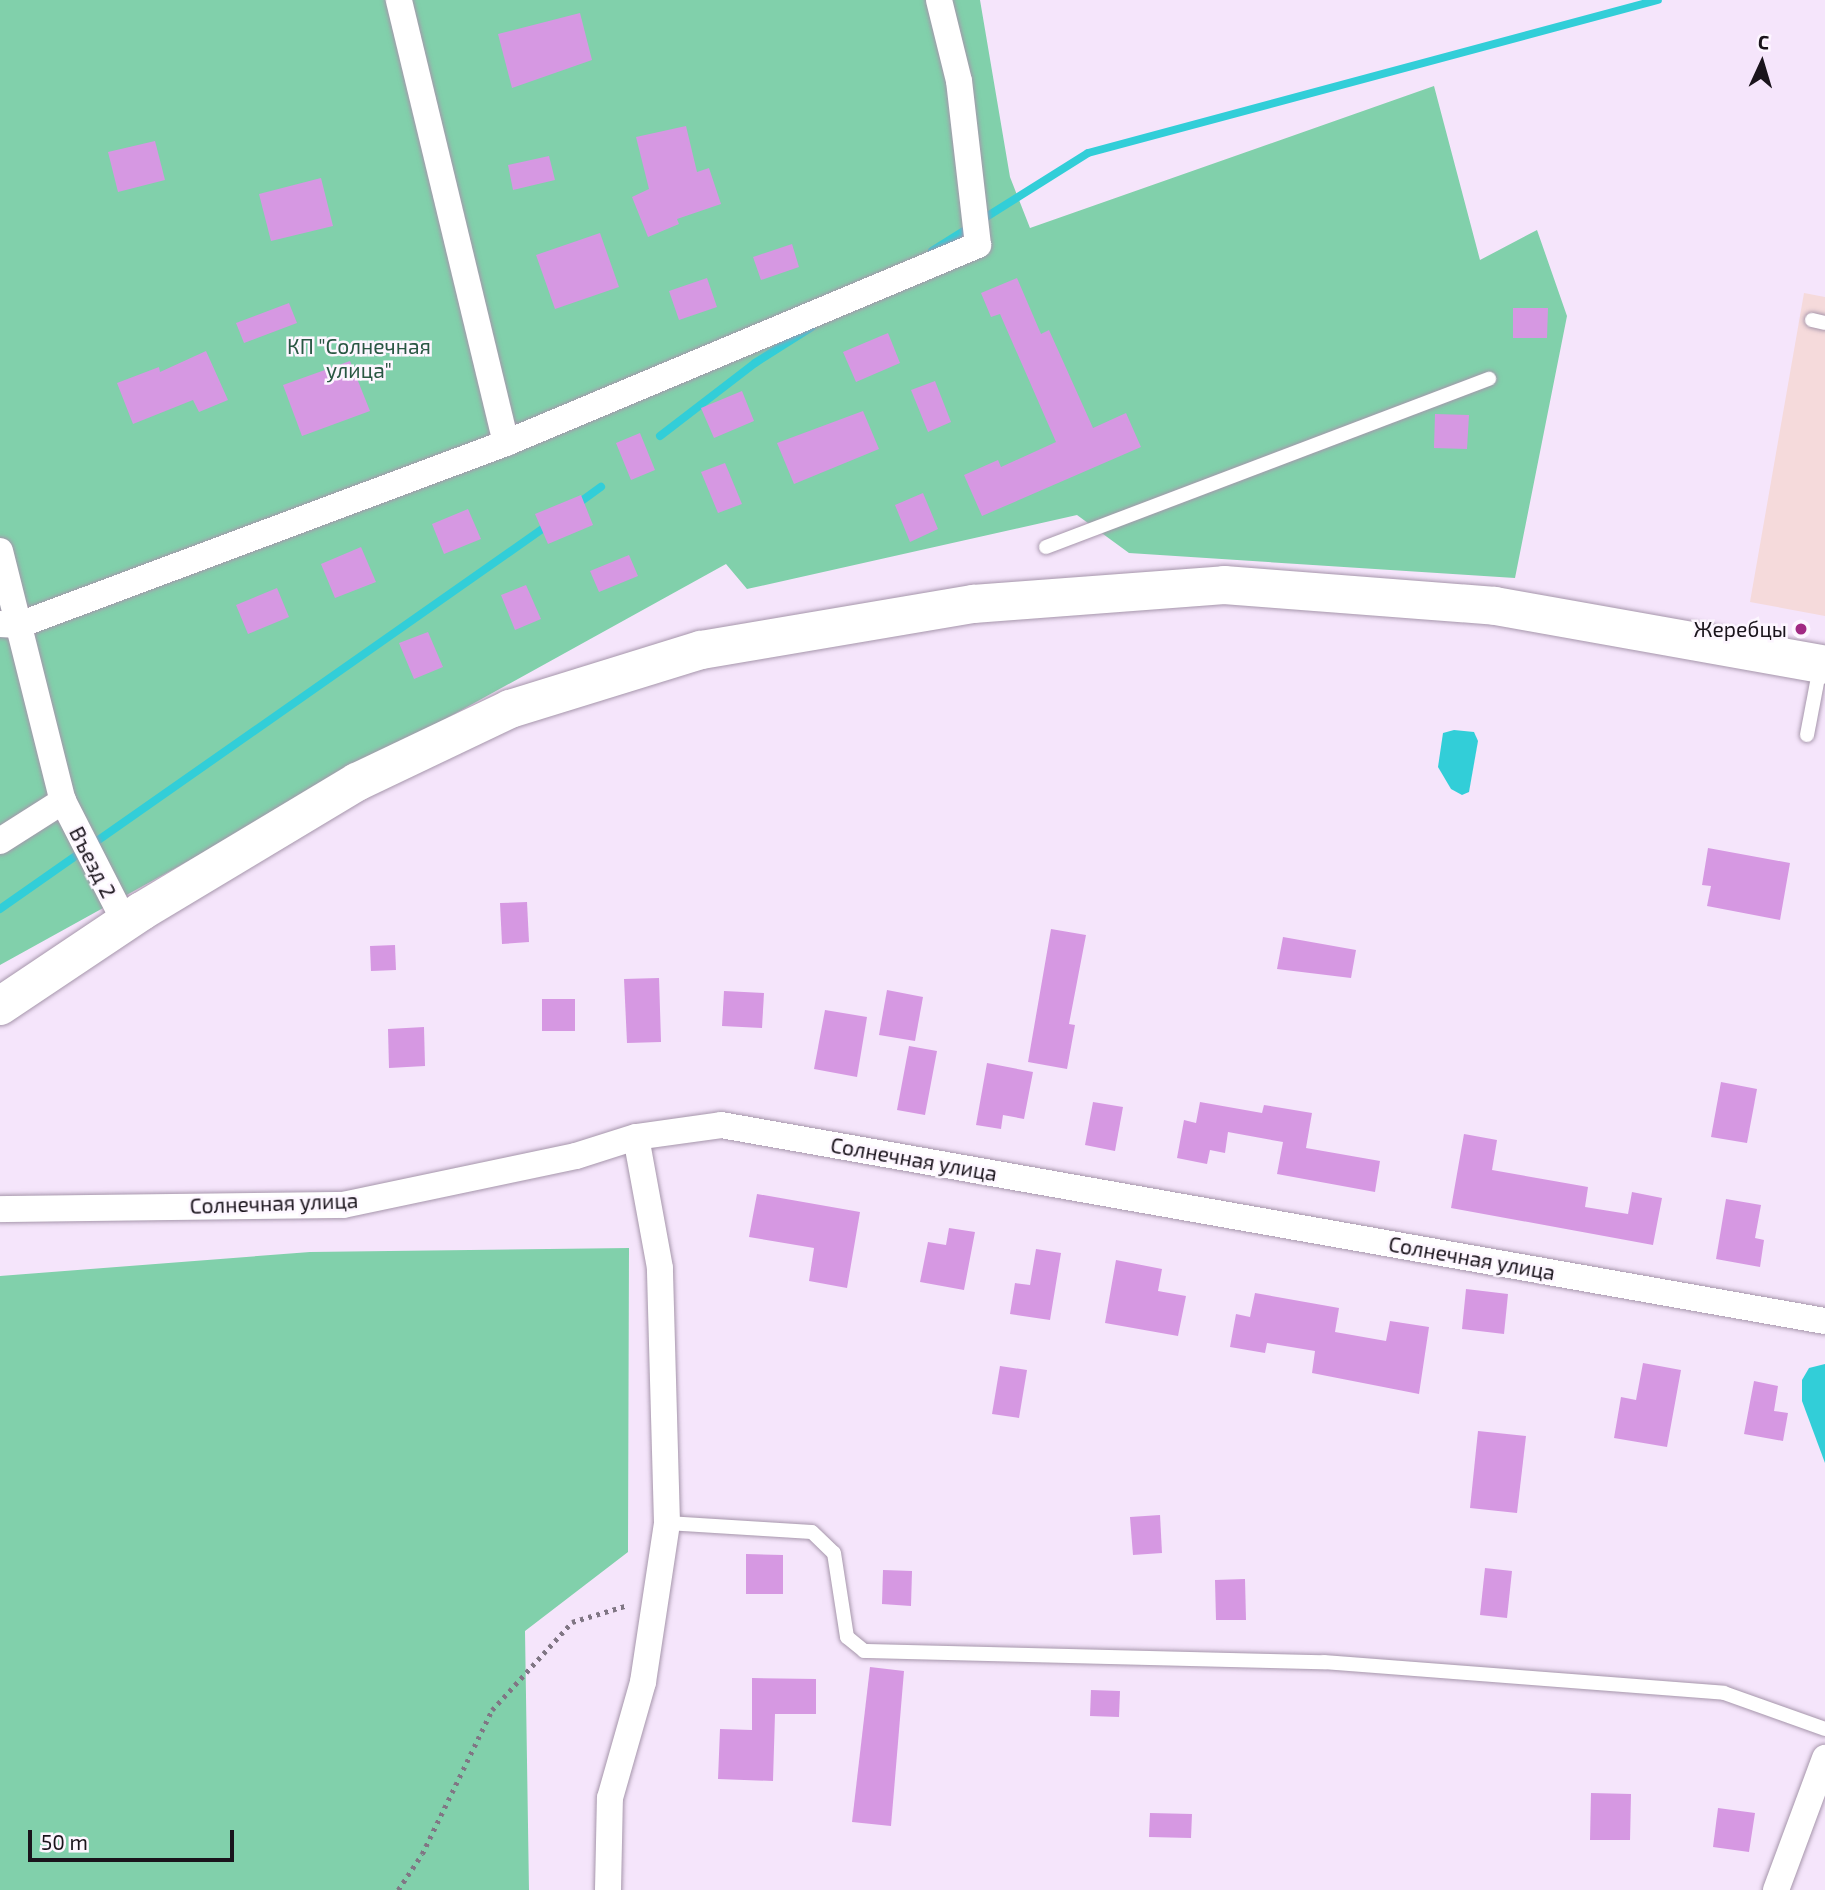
<!DOCTYPE html>
<html>
<head>
<meta charset="utf-8">
<style>
  body { margin:0 }
  #map { position:relative; width:1825px; height:1890px; overflow:hidden; background:#f5e5fb; font-family:"Exo 2",sans-serif }
  div>[style] { position:absolute }
  .industrial>* { inset:0; background:#f5dadb }
  .green>* { inset:0; background:#81d0ab }
  .water>* { inset:0; background:#32ced8 }
  .stream>* { height:8px; margin:-4px; padding:0 4px; transform-origin:4px; border-radius:4px; background:#32ced8 }
  .building>* { inset:0; background:#d698e2 }
  .path>* { height:4.5px; margin-top:-2.25px; transform-origin:0; background:repeating-linear-gradient(90deg,#807684 0 3.5px,transparent 0 8.5px) }
  .roads { filter:drop-shadow(0 0 2px #a696ab) drop-shadow(0 0 2px #a696ab) }
  .lane>* { height:14px; margin:-7px; padding:0 7px; transform-origin:7px; border-radius:7px; background:#fff }
  .street>* { height:26px; margin:-13px; padding:0 13px; transform-origin:13px; border-radius:13px; background:#fff }
  .secondary>* { height:38px; margin:-19px; padding:0 19px; transform-origin:19px; border-radius:19px; background:#fff }
  .dots>* { width:19px; height:19px; translate:-50% -50%; box-sizing:border-box; border:4px solid #fdf6ff; border-radius:50% }
  span { translate:-50% -50%; white-space:nowrap; text-align:center; line-height:1.15; -webkit-text-stroke:5px #fdf6ff; paint-order:stroke }
  .park-label { font-size:21px; color:#295743 }
  .poi-label { font-size:21px; color:#1a141c }
  .right { translate:-100% -50%; text-align:right }
  .street-label { font-size:21px; color:#1a141c }
  .north { position:absolute; left:1727px; top:28px; width:70px; height:70px; -webkit-text-stroke:5px #fdf6ff; paint-order:stroke; rotate:4deg; font-size:19px; font-weight:700; line-height:28px; text-align:center; color:#1a141c }
  .north::after { content:''; display:block; margin:auto; width:24px; height:32px; background:#1a141c; clip-path:polygon(50% 0,100% 100%,50% 72%,0 100%) }
  .scale { position:absolute; left:28px; top:1830px; width:206px; height:32px; box-sizing:border-box; border:4px solid #1a141c; border-top:0; padding-left:9px; font-size:21px; line-height:24px; white-space:nowrap; color:#1a141c; -webkit-text-stroke:5px #fdf6ff; paint-order:stroke }
</style>
</head>
<body>
<div id="map">
  <div class="industrial">
    <i style="clip-path:polygon(1804px 293px,1825px 297px,1825px 616px,1750px 602px)"></i>
  </div>
  <div class="green">
    <i style="clip-path:polygon(0 0,980px 0,1010px 177px,1030px 228px,1434px 86px,1480px 260px,1537px 230px,1567px 316px,1515px 578px,1129px 553px,1077px 515px,747px 589px,726px 564px,0 965px)"></i>
    <i style="clip-path:polygon(629px 1248px,628px 1552px,525px 1631px,529px 1890px,0 1890px,0 1276px,310px 1252px)"></i>
  </div>
  <div class="water">
    <i style="clip-path:polygon(1454px 730px,1474px 732px,1478px 741px,1469px 792px,1462px 795px,1451px 789px,1438px 767px,1443px 733px)"></i>
    <i style="clip-path:polygon(1825px 1364px,1825px 1463px,1802px 1401px,1802px 1380px,1809px 1368px)"></i>
  </div>
  <div class="stream">
    <i style="left:932px;top:251px;width:184px;rotate:-32.1deg"></i>
    <i style="left:1088px;top:153px;width:590px;rotate:-15.03deg"></i>
    <i style="left:660px;top:436px;width:120px;rotate:-37.5deg"></i>
    <i style="left:755px;top:363px;width:67px;rotate:-32.3deg"></i>
    <i style="left:576px;top:505px;width:31px;rotate:-36deg"></i>
    <i style="left:0;top:909px;width:669px;rotate:-35.02deg"></i>
  </div>
  <div class="building">
    <i style="clip-path:polygon(580px 13px,592px 60px,512px 88px,498px 34px)"></i>
    <i style="clip-path:polygon(686px 126px,697px 172px,709px 168px,721px 204px,677px 219px,679px 224px,648px 237px,632px 197px,649px 189px,636px 137px)"></i>
    <i style="clip-path:polygon(155px 141px,165px 180px,118px 192px,108px 152px)"></i>
    <i style="clip-path:polygon(549px 156px,555px 180px,513px 190px,508px 165px)"></i>
    <i style="clip-path:polygon(321px 178px,333px 226px,271px 241px,259px 194px)"></i>
    <i style="clip-path:polygon(600px 233px,619px 287px,555px 309px,536px 255px)"></i>
    <i style="clip-path:polygon(792px 244px,799px 267px,761px 280px,753px 257px)"></i>
    <i style="clip-path:polygon(707px 278px,717px 307px,679px 320px,669px 291px)"></i>
    <i style="clip-path:polygon(1017px 278px,1041px 334px,1049px 330px,1093px 428px,1126px 413px,1141px 447px,982px 516px,964px 475px,998px 460px,1001px 467px,1056px 442px,1000px 314px,991px 317px,981px 293px)"></i>
    <i style="clip-path:polygon(289px 303px,297px 323px,244px 343px,236px 323px)"></i>
    <i style="clip-path:polygon(1513px 308px,1548px 308px,1547px 338px,1513px 338px)"></i>
    <i style="clip-path:polygon(888px 333px,900px 363px,856px 382px,843px 352px)"></i>
    <i style="clip-path:polygon(206px 351px,228px 400px,199px 412px,193px 400px,133px 424px,117px 383px,159px 367px,160px 372px)"></i>
    <i style="clip-path:polygon(350px 361px,370px 411px,302px 436px,283px 385px)"></i>
    <i style="clip-path:polygon(935px 381px,951px 422px,928px 432px,911px 390px)"></i>
    <i style="clip-path:polygon(742px 391px,754px 421px,714px 438px,701px 408px)"></i>
    <i style="clip-path:polygon(863px 411px,879px 449px,794px 484px,777px 443px)"></i>
    <i style="clip-path:polygon(1435px 414px,1469px 415px,1467px 449px,1434px 448px)"></i>
    <i style="clip-path:polygon(640px 433px,655px 470px,631px 480px,616px 443px)"></i>
    <i style="clip-path:polygon(725px 463px,742px 504px,718px 513px,701px 472px)"></i>
    <i style="clip-path:polygon(923px 493px,938px 529px,910px 542px,895px 505px)"></i>
    <i style="clip-path:polygon(581px 495px,593px 525px,548px 544px,535px 514px)"></i>
    <i style="clip-path:polygon(468px 509px,481px 539px,444px 554px,432px 524px)"></i>
    <i style="clip-path:polygon(361px 547px,376px 582px,335px 598px,321px 564px)"></i>
    <i style="clip-path:polygon(629px 555px,638px 576px,599px 592px,590px 571px)"></i>
    <i style="clip-path:polygon(526px 585px,541px 619px,515px 630px,501px 595px)"></i>
    <i style="clip-path:polygon(277px 588px,289px 617px,248px 634px,236px 605px)"></i>
    <i style="clip-path:polygon(428px 632px,443px 667px,414px 679px,399px 643px)"></i>
    <i style="clip-path:polygon(1708px 848px,1790px 863px,1780px 920px,1707px 906px,1711px 886px,1702px 885px)"></i>
    <i style="clip-path:polygon(527px 902px,529px 942px,502px 944px,500px 903px)"></i>
    <i style="clip-path:polygon(1051px 929px,1086px 935px,1069px 1024px,1075px 1025px,1067px 1069px,1028px 1062px)"></i>
    <i style="clip-path:polygon(1283px 937px,1356px 950px,1351px 978px,1277px 969px)"></i>
    <i style="clip-path:polygon(395px 945px,396px 970px,371px 971px,370px 946px)"></i>
    <i style="clip-path:polygon(659px 978px,661px 1042px,627px 1043px,624px 979px)"></i>
    <i style="clip-path:polygon(887px 990px,923px 997px,915px 1041px,879px 1035px)"></i>
    <i style="clip-path:polygon(724px 991px,764px 993px,762px 1028px,722px 1026px)"></i>
    <i style="clip-path:polygon(542px 999px,575px 999px,575px 1031px,542px 1031px)"></i>
    <i style="clip-path:polygon(825px 1010px,867px 1017px,857px 1077px,814px 1069px)"></i>
    <i style="clip-path:polygon(424px 1027px,425px 1066px,389px 1068px,388px 1029px)"></i>
    <i style="clip-path:polygon(909px 1046px,937px 1051px,925px 1115px,897px 1110px)"></i>
    <i style="clip-path:polygon(987px 1063px,1033px 1072px,1024px 1119px,1003px 1115px,1001px 1129px,976px 1125px)"></i>
    <i style="clip-path:polygon(1721px 1082px,1757px 1089px,1747px 1143px,1711px 1137px)"></i>
    <i style="clip-path:polygon(1093px 1102px,1123px 1107px,1115px 1151px,1085px 1145px)"></i>
    <i style="clip-path:polygon(1200px 1102px,1262px 1113px,1264px 1105px,1312px 1113px,1306px 1148px,1380px 1161px,1375px 1192px,1277px 1174px,1283px 1142px,1228px 1132px,1225px 1153px,1210px 1150px,1207px 1164px,1177px 1158px,1184px 1120px,1196px 1123px)"></i>
    <i style="clip-path:polygon(1464px 1134px,1497px 1140px,1492px 1170px,1588px 1187px,1585px 1207px,1628px 1214px,1632px 1192px,1662px 1198px,1653px 1245px,1451px 1208px)"></i>
    <i style="clip-path:polygon(757px 1194px,860px 1212px,847px 1288px,809px 1281px,814px 1248px,749px 1237px)"></i>
    <i style="clip-path:polygon(1726px 1199px,1761px 1205px,1755px 1238px,1764px 1240px,1760px 1267px,1716px 1259px)"></i>
    <i style="clip-path:polygon(949px 1228px,975px 1232px,964px 1290px,920px 1282px,928px 1242px,946px 1245px)"></i>
    <i style="clip-path:polygon(1036px 1249px,1061px 1253px,1050px 1320px,1010px 1314px,1015px 1283px,1030px 1285px)"></i>
    <i style="clip-path:polygon(1116px 1260px,1162px 1269px,1158px 1291px,1186px 1296px,1178px 1336px,1105px 1323px)"></i>
    <i style="clip-path:polygon(1466px 1289px,1508px 1294px,1504px 1334px,1462px 1329px)"></i>
    <i style="clip-path:polygon(1255px 1293px,1339px 1308px,1335px 1332px,1386px 1341px,1390px 1321px,1429px 1327px,1419px 1394px,1312px 1373px,1315px 1351px,1267px 1343px,1265px 1353px,1230px 1347px,1236px 1314px,1250px 1317px)"></i>
    <i style="clip-path:polygon(1643px 1363px,1681px 1370px,1667px 1447px,1614px 1438px,1621px 1397px,1636px 1400px)"></i>
    <i style="clip-path:polygon(1000px 1366px,1027px 1370px,1019px 1418px,992px 1414px)"></i>
    <i style="clip-path:polygon(1754px 1381px,1778px 1386px,1774px 1411px,1788px 1413px,1783px 1441px,1744px 1434px)"></i>
    <i style="clip-path:polygon(1478px 1431px,1526px 1436px,1517px 1513px,1470px 1508px)"></i>
    <i style="clip-path:polygon(1160px 1515px,1162px 1553px,1133px 1555px,1130px 1517px)"></i>
    <i style="clip-path:polygon(746px 1554px,783px 1555px,783px 1594px,746px 1594px)"></i>
    <i style="clip-path:polygon(1485px 1568px,1512px 1571px,1507px 1618px,1480px 1615px)"></i>
    <i style="clip-path:polygon(883px 1570px,912px 1571px,911px 1606px,882px 1604px)"></i>
    <i style="clip-path:polygon(1245px 1579px,1246px 1620px,1216px 1620px,1215px 1580px)"></i>
    <i style="clip-path:polygon(870px 1667px,904px 1671px,891px 1826px,852px 1822px)"></i>
    <i style="clip-path:polygon(752px 1678px,816px 1679px,816px 1714px,775px 1714px,773px 1781px,718px 1779px,720px 1729px,752px 1730px)"></i>
    <i style="clip-path:polygon(1091px 1690px,1120px 1691px,1119px 1717px,1090px 1716px)"></i>
    <i style="clip-path:polygon(1591px 1793px,1631px 1794px,1630px 1840px,1590px 1840px)"></i>
    <i style="clip-path:polygon(1718px 1808px,1755px 1813px,1749px 1852px,1713px 1847px)"></i>
    <i style="clip-path:polygon(1150px 1813px,1192px 1814px,1191px 1838px,1149px 1837px)"></i>
  </div>
  <div class="path">
    <i style="left:398px;top:1890px;width:43px;rotate:-56.3deg"></i>
    <i style="left:422px;top:1854px;width:160px;rotate:-64.1deg"></i>
    <i style="left:492px;top:1710px;width:119px;rotate:-47.7deg"></i>
    <i style="left:572px;top:1622px;width:59px;rotate:-16.9deg"></i>
  </div>
  <div class="roads">
    <div class="lane">
      <i style="left:1812px;top:320px;width:13px;rotate:13deg"></i>
      <i style="left:1046px;top:547px;width:474px;rotate:-20.8deg"></i>
      <i style="left:1807px;top:735px;width:69px;rotate:-79.2deg"></i>
      <i style="left:667px;top:1523px;width:145px;rotate:3.6deg"></i>
      <i style="left:812px;top:1532px;width:30px;rotate:44deg"></i>
      <i style="left:834px;top:1553px;width:85px;rotate:81.2deg"></i>
      <i style="left:847px;top:1637px;width:22px;rotate:39deg"></i>
      <i style="left:864px;top:1651px;width:460px;rotate:1.4deg"></i>
      <i style="left:1324px;top:1662px;width:401px;rotate:4.4deg"></i>
      <i style="left:1724px;top:1693px;width:107px;rotate:19.6deg"></i>
    </div>
    <div class="street">
      <i style="left:506px;top:443px;width:512px;rotate:-22.76deg"></i>
      <i style="left:978px;top:245px;width:165px;rotate:-96.6deg"></i>
      <i style="left:959px;top:81px;width:83px;rotate:-103.9deg"></i>
      <i style="left:0;top:551px;width:258px;rotate:75.9deg"></i>
      <i style="left:63px;top:801px;width:136px;rotate:62.9deg"></i>
      <i style="left:0;top:624px;width:19px;rotate:3deg"></i>
      <i style="left:19px;top:625px;width:520px;rotate:-20.49deg"></i>
      <i style="left:506px;top:443px;width:456px;rotate:-103.6deg"></i>
      <i style="left:0;top:841px;width:75px;rotate:-32.4deg"></i>
      <i style="left:0;top:1209px;width:343px;rotate:-0.7deg"></i>
      <i style="left:343px;top:1205px;width:238px;rotate:-11.9deg"></i>
      <i style="left:576px;top:1156px;width:63px;rotate:-17.6deg"></i>
      <i style="left:636px;top:1137px;width:86px;rotate:-8deg"></i>
      <i style="left:721px;top:1125px;width:1121px;rotate:10.07deg"></i>
      <i style="left:608px;top:1890px;width:92px;rotate:-88.8deg"></i>
      <i style="left:610px;top:1798px;width:121px;rotate:-74.1deg"></i>
      <i style="left:643px;top:1682px;width:161px;rotate:-81.4deg"></i>
      <i style="left:667px;top:1523px;width:255px;rotate:-91.6deg"></i>
      <i style="left:660px;top:1268px;width:133px;rotate:-100.4deg"></i>
      <i style="left:1776px;top:1890px;width:141px;rotate:-69.6deg"></i>
    </div>
    <div class="secondary">
      <i style="left:0;top:1006px;width:171px;rotate:-33.8deg"></i>
      <i style="left:142px;top:911px;width:251px;rotate:-31deg"></i>
      <i style="left:357px;top:782px;width:170px;rotate:-25.5deg"></i>
      <i style="left:510px;top:709px;width:200px;rotate:-17.2deg"></i>
      <i style="left:701px;top:650px;width:276px;rotate:-9.6deg"></i>
      <i style="left:973px;top:604px;width:252px;rotate:-4.3deg"></i>
      <i style="left:1224px;top:585px;width:272px;rotate:4.4deg"></i>
      <i style="left:1495px;top:606px;width:335px;rotate:10.1deg"></i>
    </div>
  </div>
  <div class="dots">
    <i style="left:1801px;top:629px;background:#a12a83"></i>
  </div>
  <div class="park-label">
    <span style="left:359px;top:358px">КП "Солнечная<br>улица"</span>
  </div>
  <div class="poi-label">
    <span class="right" style="left:1787px;top:629px">Жеребцы</span>
  </div>
  <div class="street-label">
    <span style="left:93px;top:862px;rotate:63deg">Въезд 2</span>
    <span style="left:914px;top:1159px;rotate:10deg">Солнечная улица</span>
    <span style="left:274px;top:1203px;rotate:-2deg">Солнечная улица</span>
    <span style="left:1472px;top:1258px;rotate:10deg">Солнечная улица</span>
  </div>
  <div class="north">С</div>
  <div class="scale">50 m</div>
</div>
</body>
</html>
